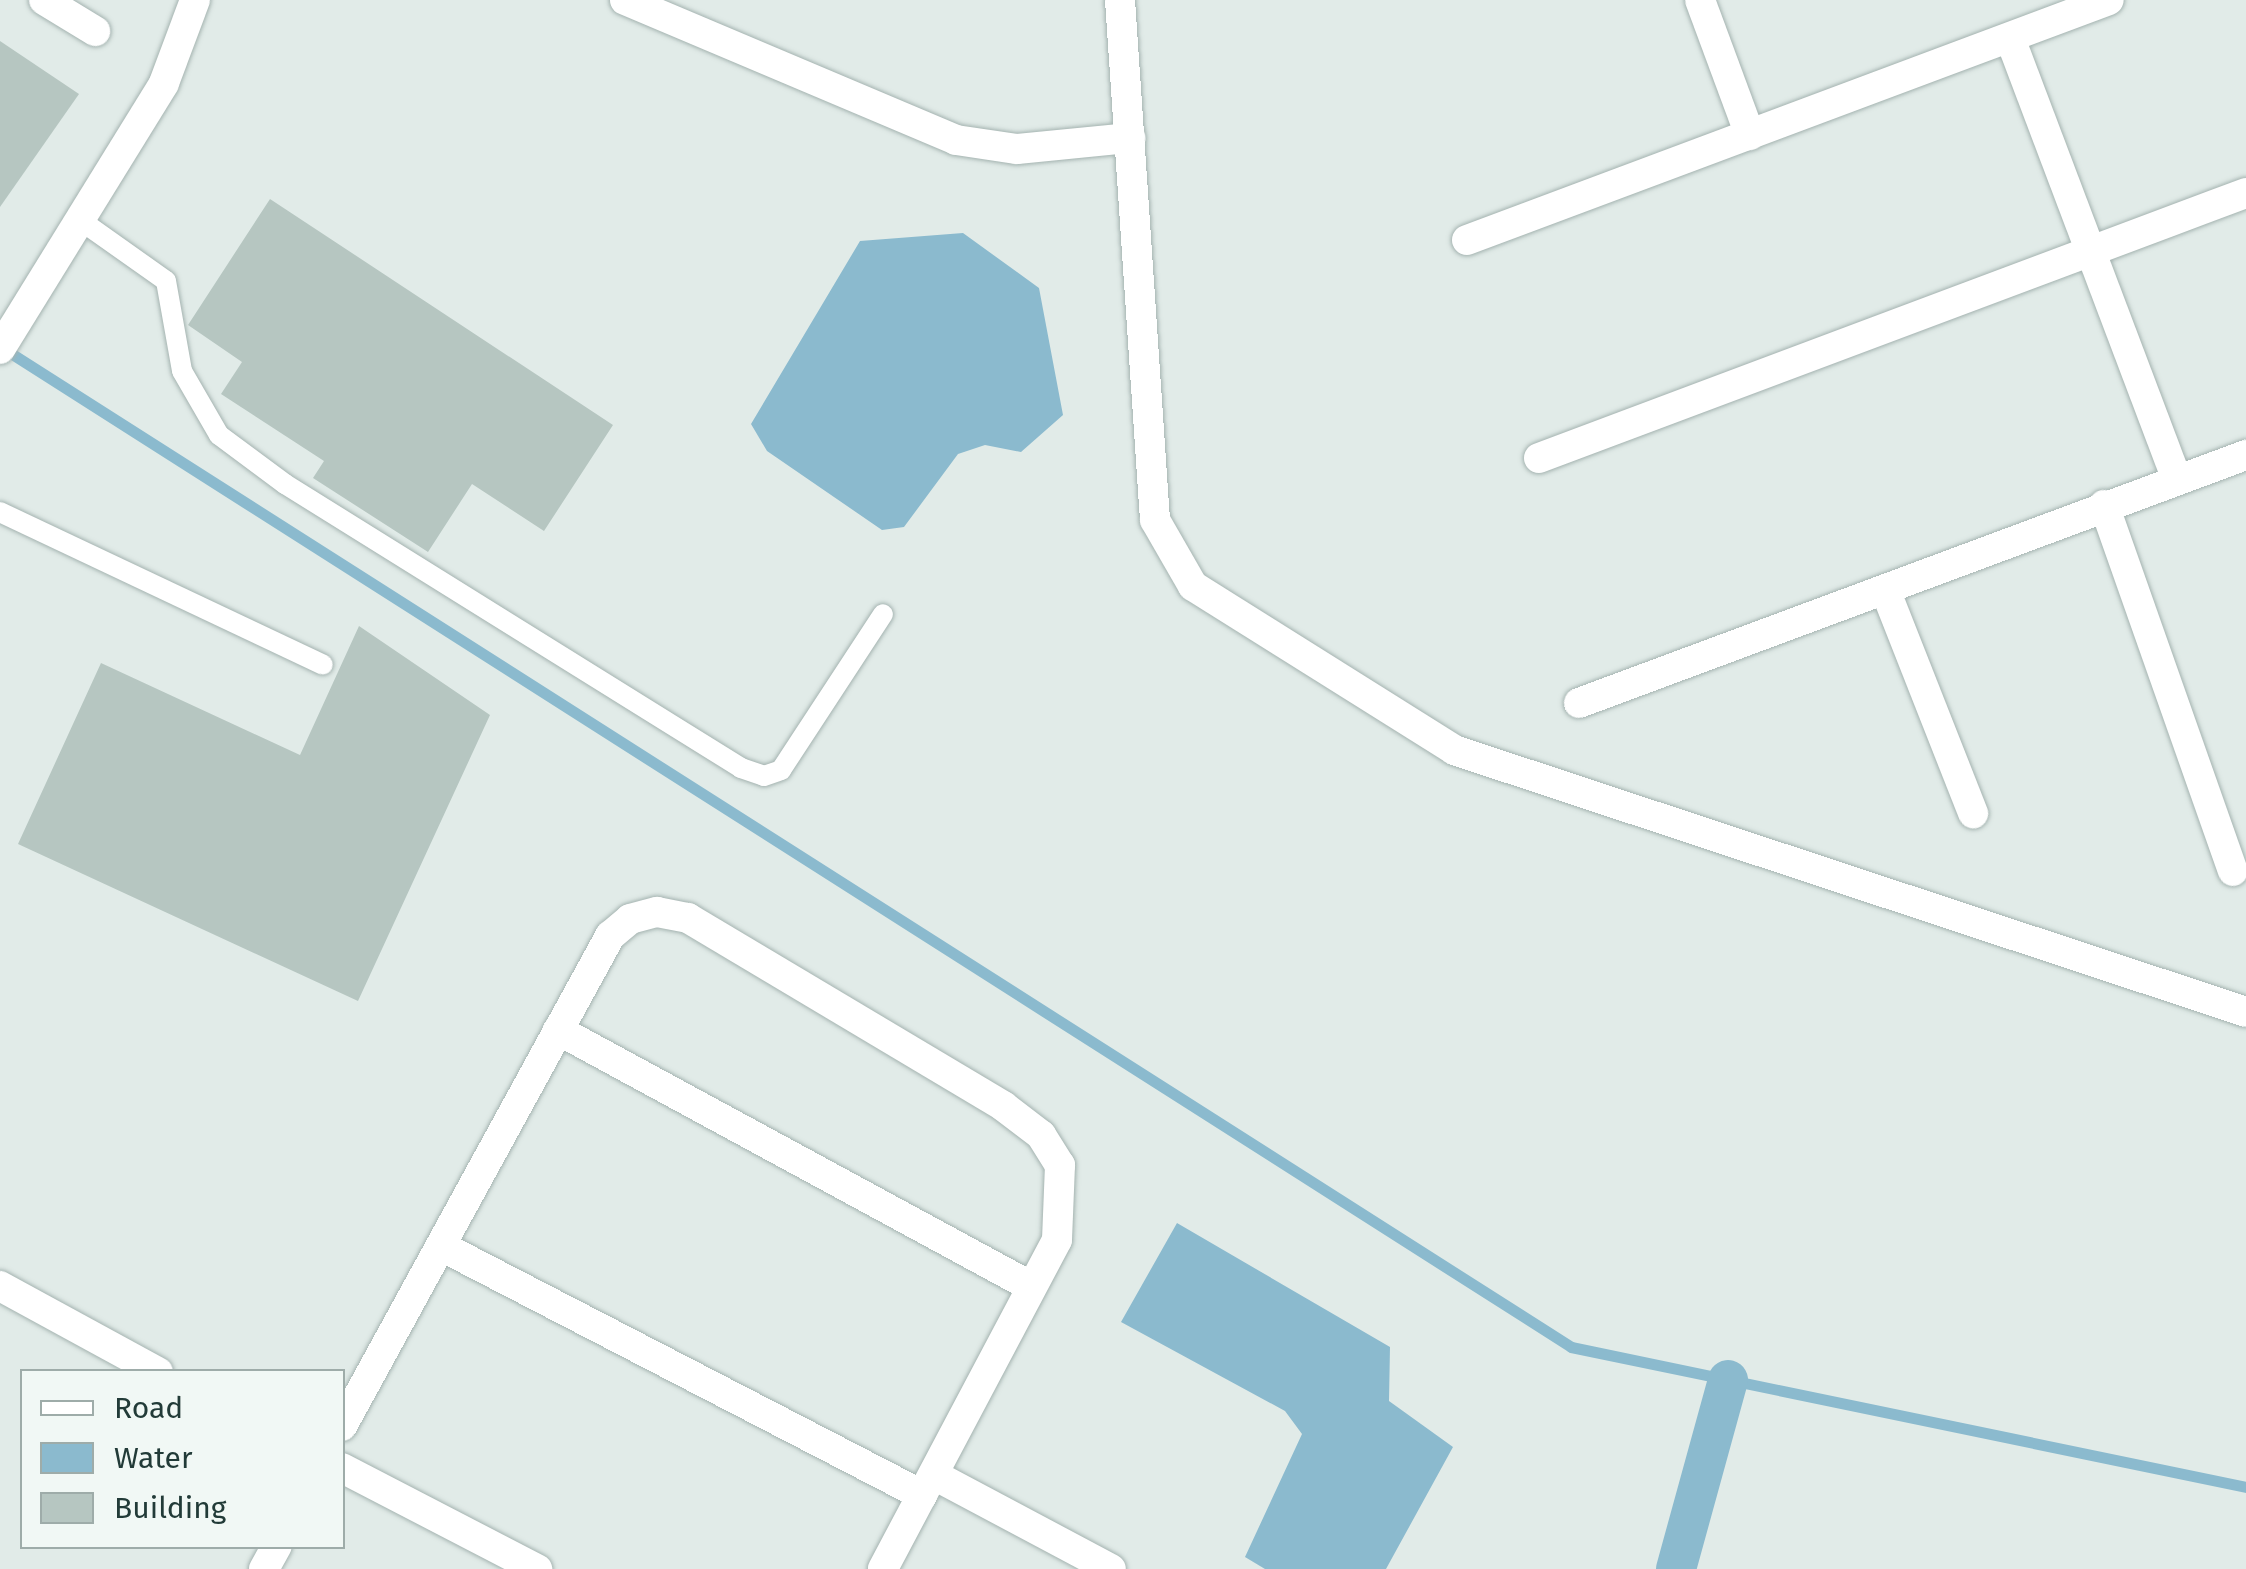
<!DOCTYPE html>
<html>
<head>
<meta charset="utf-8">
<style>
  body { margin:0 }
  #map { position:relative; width:2246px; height:1569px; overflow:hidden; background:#e1ebe8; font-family:"Fira Sans",sans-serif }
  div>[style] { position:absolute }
  .water>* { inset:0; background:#8bbace }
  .stream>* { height:11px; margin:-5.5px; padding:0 5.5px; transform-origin:5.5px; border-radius:5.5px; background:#8bbace }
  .canal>* { height:40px; margin:-20px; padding:0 20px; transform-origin:20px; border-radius:20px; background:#8bbace }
  .building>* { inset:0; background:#b6c6c1 }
  .roads { filter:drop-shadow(0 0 2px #a4b3b0) drop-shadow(0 0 2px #a4b3b0) }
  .service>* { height:20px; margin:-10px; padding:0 10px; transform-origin:10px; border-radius:10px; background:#fff }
  .minor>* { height:30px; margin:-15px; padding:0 15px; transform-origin:15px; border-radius:15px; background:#fff }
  span { translate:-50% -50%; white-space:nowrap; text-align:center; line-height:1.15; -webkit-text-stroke:8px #f1f8f5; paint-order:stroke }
  .legend { position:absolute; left:20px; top:1369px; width:325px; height:180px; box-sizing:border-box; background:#f1f8f5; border:2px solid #9eaca9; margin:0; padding:12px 18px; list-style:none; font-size:30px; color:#223b38 }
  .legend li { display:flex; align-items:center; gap:20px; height:50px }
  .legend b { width:50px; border:2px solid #9eaca9 }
</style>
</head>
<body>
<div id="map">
  <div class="water">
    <i style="clip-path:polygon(963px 233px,1039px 288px,1063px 415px,1021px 452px,985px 445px,958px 454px,904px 527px,882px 530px,767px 451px,751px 424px,860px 241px)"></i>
    <i style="clip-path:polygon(1177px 1223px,1390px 1347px,1389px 1401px,1453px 1447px,1386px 1569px,1265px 1569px,1245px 1557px,1302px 1434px,1285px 1411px,1121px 1322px)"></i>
  </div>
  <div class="stream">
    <i style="left:1px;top:347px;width:1861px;rotate:32.49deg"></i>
    <i style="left:1571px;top:1347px;width:689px;rotate:11.72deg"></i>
  </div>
  <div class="canal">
    <i style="left:1676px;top:1569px;width:196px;rotate:-74.6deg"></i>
  </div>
  <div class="building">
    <i style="clip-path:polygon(0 41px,79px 94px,0 207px)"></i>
    <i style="clip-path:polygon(270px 199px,613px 425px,544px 531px,472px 484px,428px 552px,313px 478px,324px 461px,221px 394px,242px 362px,188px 325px)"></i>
    <i style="clip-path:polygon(359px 626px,490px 715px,358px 1001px,18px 844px,101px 663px,300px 755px)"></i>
  </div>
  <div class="roads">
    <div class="service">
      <i style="left:80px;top:220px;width:105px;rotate:35.3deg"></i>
      <i style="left:166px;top:281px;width:91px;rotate:79.9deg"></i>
      <i style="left:182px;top:371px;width:74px;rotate:60deg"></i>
      <i style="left:219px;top:435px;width:82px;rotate:36.6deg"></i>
      <i style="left:285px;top:484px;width:537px;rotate:31.91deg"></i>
      <i style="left:741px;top:768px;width:24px;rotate:19deg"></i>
      <i style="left:764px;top:776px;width:18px;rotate:-19deg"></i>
      <i style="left:781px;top:770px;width:186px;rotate:-56.8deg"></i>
      <i style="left:0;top:512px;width:357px;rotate:25.3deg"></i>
    </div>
    <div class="minor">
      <i style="left:44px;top:0;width:60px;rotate:31.3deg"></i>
      <i style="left:625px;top:0;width:359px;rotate:22.9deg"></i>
      <i style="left:956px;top:140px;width:62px;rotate:8.4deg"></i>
      <i style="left:1017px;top:149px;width:114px;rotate:-5.6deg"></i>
      <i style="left:1120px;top:0;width:521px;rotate:86.15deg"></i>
      <i style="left:1155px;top:520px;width:76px;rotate:60.1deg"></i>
      <i style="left:1193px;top:586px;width:308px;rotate:32.1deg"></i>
      <i style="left:1454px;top:750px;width:834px;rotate:18.3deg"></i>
      <i style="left:1700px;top:0;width:144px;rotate:69.7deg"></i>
      <i style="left:2010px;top:38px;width:472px;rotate:69.3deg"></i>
      <i style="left:1467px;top:240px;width:685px;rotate:-20.5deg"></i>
      <i style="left:0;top:349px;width:312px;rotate:-58.3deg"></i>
      <i style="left:164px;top:83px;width:89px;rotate:-69.5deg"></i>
      <i style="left:1539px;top:458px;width:755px;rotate:-20.55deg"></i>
      <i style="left:2104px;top:505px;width:388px;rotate:70.6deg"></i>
      <i style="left:1886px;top:592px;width:238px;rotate:68.5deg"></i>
      <i style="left:1579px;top:703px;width:712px;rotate:-20.4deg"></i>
      <i style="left:558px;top:1030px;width:539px;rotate:28.47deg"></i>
      <i style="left:441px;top:1246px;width:542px;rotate:27.37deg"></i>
      <i style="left:0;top:1286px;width:180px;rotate:28.6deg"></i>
      <i style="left:342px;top:1426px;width:559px;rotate:-61.32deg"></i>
      <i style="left:610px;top:936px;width:26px;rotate:-40deg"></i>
      <i style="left:630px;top:919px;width:28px;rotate:-15deg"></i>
      <i style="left:657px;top:912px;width:32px;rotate:11deg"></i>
      <i style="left:688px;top:918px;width:367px;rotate:30.8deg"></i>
      <i style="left:1003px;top:1106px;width:48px;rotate:37.3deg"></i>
      <i style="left:1041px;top:1135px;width:36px;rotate:58deg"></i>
      <i style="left:1060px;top:1165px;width:75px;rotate:92.3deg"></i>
      <i style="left:1057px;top:1240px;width:372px;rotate:117.9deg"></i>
      <i style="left:342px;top:1468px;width:220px;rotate:27.4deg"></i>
      <i style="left:936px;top:1476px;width:198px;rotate:28deg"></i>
      <i style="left:264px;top:1569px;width:26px;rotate:-61deg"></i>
    </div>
  </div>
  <ul class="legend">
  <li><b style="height:12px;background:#fff"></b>Road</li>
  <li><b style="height:28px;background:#8bbace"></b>Water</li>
  <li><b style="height:28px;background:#b6c6c1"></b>Building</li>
  </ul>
</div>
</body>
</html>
